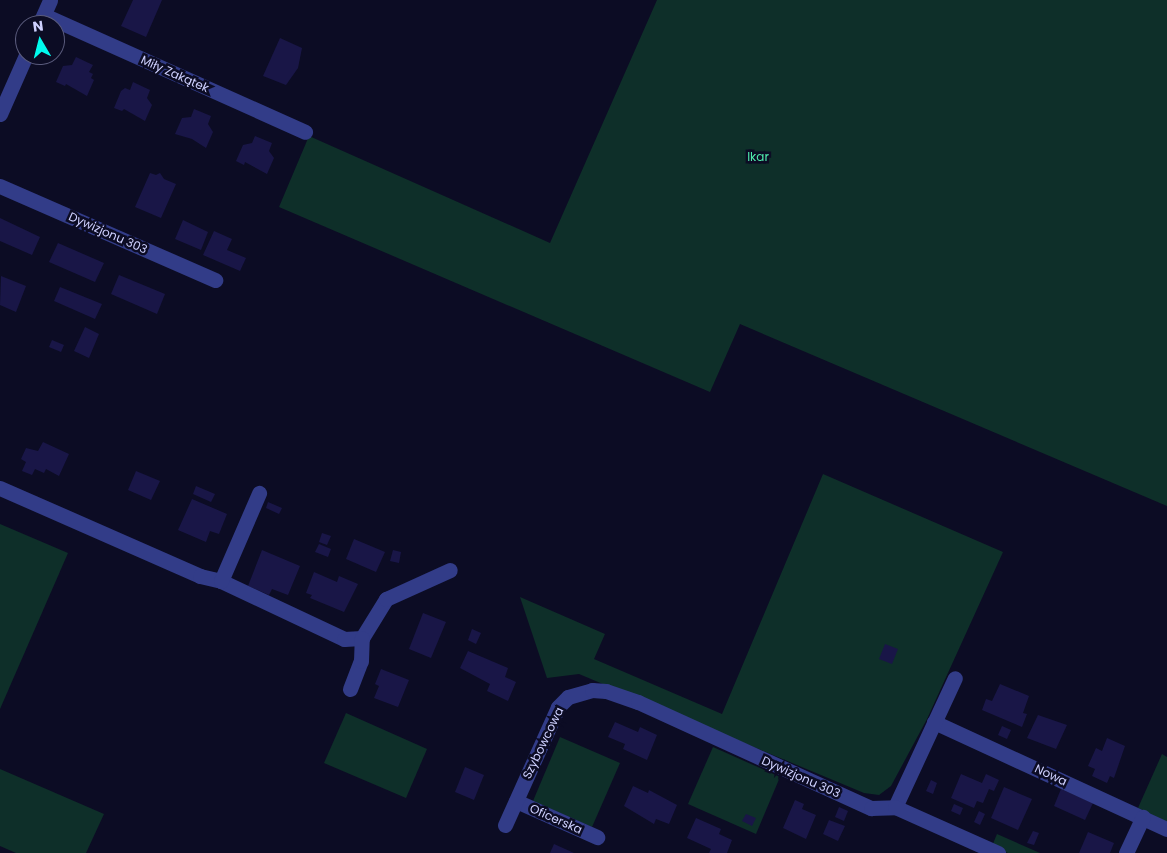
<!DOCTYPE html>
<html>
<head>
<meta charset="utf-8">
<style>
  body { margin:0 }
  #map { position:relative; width:1167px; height:853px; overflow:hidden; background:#0c0c24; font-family:Poppins,sans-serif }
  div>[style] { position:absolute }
  .green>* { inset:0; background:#0e2f29 }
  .building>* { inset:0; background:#191647 }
  .minor>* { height:15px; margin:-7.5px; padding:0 7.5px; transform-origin:7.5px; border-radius:7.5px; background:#323c88 }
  span { translate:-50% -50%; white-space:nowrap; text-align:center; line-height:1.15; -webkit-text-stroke:5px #0c0c24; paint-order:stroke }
  .street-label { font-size:12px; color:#cfd1ff }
  .park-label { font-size:12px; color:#4febac }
  .north { position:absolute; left:15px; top:15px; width:50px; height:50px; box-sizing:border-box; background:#0c0c24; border:1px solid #5a5b7c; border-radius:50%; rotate:352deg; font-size:14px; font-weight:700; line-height:20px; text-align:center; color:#cfd1ff }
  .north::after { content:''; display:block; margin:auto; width:18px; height:22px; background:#00faed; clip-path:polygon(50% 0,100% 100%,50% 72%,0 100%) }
</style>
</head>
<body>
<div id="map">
  <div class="green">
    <i style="clip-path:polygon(657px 0,1167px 0,1167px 506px,740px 324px,710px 392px,279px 207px,309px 136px,550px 243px)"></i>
    <i style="clip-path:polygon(823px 474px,1003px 552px,927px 719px,891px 786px,879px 795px,864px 793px,579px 674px,547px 678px,520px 597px,605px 634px,594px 659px,722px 714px)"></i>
    <i style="clip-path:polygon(0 524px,68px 553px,0 709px)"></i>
    <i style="clip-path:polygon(346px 713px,427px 749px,406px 798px,324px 763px)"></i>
    <i style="clip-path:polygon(560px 737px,620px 763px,592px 827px,533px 801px)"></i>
    <i style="clip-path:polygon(713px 747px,780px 777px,756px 834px,688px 804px)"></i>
    <i style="clip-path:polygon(1162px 754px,1167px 757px,1167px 822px,1138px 808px)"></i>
    <i style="clip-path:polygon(0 769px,104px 814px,86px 853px,16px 853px,0 846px)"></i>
    <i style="clip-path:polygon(997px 834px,1040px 853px,1008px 853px,992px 846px)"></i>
  </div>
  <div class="building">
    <i style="clip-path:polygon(133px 0,162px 0,146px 37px,121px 26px)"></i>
    <i style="clip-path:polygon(280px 38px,302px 48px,298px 68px,286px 85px,263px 76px)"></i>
    <i style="clip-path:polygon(76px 57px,93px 65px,89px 72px,93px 74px,91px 78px,94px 80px,87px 96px,66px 84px,65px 86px,56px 82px,63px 66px,72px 65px)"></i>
    <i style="clip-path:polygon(133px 82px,150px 90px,147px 98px,152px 105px,145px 121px,124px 109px,122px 111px,114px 108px,121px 91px,125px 88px,130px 90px)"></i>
    <i style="clip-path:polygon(194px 109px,211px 116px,208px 124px,213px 132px,206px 148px,192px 139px,175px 134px,182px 118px,191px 117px)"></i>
    <i style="clip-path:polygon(255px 136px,272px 143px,269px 151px,274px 158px,267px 174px,245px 162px,244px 165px,236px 161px,243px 145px,252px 143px)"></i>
    <i style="clip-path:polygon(150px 173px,156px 175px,160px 173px,164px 179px,176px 184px,161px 218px,135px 207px)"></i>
    <i style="clip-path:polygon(0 218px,40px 237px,32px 255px,0 241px)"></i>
    <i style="clip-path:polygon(183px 220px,208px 232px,201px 250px,175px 239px)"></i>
    <i style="clip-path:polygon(214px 231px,232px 239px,227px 250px,246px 258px,240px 271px,203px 255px)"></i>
    <i style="clip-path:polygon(58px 243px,104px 263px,95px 282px,49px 262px)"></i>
    <i style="clip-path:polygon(119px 275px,165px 294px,157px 314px,111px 294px)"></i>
    <i style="clip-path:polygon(1px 276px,26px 286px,16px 312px,0 305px)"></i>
    <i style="clip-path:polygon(60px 287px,102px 304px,95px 319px,54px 301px)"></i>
    <i style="clip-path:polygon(85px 327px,99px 334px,89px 358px,74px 351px)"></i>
    <i style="clip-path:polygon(52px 340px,64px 345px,61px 352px,49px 347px)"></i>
    <i style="clip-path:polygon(43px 442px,69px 454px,59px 476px,46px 469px,44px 473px,35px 469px,32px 475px,22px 471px,26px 462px,21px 459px,26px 448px,38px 451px)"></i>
    <i style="clip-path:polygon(136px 471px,160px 481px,151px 500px,128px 490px)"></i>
    <i style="clip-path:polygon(196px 486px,215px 494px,211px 502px,193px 494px)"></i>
    <i style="clip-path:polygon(192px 499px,227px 514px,219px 534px,210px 531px,206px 542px,178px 530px)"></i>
    <i style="clip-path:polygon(268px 502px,282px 508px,279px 514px,266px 508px)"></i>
    <i style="clip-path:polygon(322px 533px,331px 536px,327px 545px,319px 542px)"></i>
    <i style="clip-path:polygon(354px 539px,385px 552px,376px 572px,346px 559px)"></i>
    <i style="clip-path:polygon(319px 544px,331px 549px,328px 557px,315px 552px)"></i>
    <i style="clip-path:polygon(262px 550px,300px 566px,288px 595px,272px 589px,269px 595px,248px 586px)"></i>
    <i style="clip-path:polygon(393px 550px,401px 552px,399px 563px,390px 561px)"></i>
    <i style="clip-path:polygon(314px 572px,337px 582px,339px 576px,358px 584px,344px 612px,310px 598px,312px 595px,306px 593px)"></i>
    <i style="clip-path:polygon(423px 613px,446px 622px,431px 658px,409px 649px)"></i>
    <i style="clip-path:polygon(472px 629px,481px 633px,476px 644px,468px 640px)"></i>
    <i style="clip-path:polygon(885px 644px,898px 649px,892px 664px,879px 659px)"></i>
    <i style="clip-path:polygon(468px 651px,508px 668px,505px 677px,516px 682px,508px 701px,487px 691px,490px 684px,460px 668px)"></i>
    <i style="clip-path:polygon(381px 669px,409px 680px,398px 707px,374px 698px,379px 686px,375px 684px)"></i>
    <i style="clip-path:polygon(1000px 684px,1029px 696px,1023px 713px,1027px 714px,1022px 727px,982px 710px,986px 699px,992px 701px)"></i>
    <i style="clip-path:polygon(1038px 715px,1067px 725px,1056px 749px,1027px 738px)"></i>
    <i style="clip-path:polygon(615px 722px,638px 732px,640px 727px,657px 735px,647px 760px,623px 749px,625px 744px,608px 737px)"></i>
    <i style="clip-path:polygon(1002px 726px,1011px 730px,1007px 739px,998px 735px)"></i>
    <i style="clip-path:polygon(1107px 738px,1125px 746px,1114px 778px,1110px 776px,1107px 783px,1092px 776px,1095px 769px,1088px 766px,1096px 748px,1102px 751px)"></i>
    <i style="clip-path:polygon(465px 767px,484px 775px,474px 800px,455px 792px)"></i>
    <i style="clip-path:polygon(961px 774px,982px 783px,986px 774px,999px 780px,994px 791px,989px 789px,983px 803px,977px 801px,974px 808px,951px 798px)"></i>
    <i style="clip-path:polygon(931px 780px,937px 783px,933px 794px,926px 791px)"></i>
    <i style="clip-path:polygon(633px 786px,648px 793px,649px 790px,677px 805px,669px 824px,656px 819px,654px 824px,624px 806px)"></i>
    <i style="clip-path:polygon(1004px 787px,1032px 799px,1018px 830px,991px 818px)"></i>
    <i style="clip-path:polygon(1061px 789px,1093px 803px,1085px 820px,1054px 806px)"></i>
    <i style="clip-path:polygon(795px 800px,804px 804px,802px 809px,816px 815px,806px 839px,783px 828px)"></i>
    <i style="clip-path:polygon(954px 804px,963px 808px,960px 815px,951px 811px)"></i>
    <i style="clip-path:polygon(839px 807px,848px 811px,844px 821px,835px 817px)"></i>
    <i style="clip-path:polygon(979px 811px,985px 814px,980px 825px,974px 822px)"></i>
    <i style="clip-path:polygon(746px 814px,756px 818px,752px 826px,742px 821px)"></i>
    <i style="clip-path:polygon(696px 818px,721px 829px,719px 834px,732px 840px,727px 853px,709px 853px,711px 849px,687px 838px)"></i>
    <i style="clip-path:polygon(829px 820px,845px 826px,838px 841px,823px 834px)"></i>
    <i style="clip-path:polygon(1033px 831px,1039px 833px,1034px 845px,1027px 843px)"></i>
    <i style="clip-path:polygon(1088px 832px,1114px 843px,1110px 853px,1079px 853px)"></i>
    <i style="clip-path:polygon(554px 844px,574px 853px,550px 853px)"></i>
  </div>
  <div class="minor">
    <i style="left:44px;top:15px;width:286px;rotate:24.1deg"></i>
    <i style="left:39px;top:25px;width:27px;rotate:-66deg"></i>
    <i style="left:0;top:114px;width:64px;rotate:-66.2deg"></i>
    <i style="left:0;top:186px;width:235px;rotate:23.6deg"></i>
    <i style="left:0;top:488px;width:219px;rotate:23.7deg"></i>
    <i style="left:200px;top:576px;width:22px;rotate:13deg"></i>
    <i style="left:221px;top:581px;width:136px;rotate:25.2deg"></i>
    <i style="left:344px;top:639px;width:18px;rotate:-3deg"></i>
    <i style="left:221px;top:581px;width:96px;rotate:-66.6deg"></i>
    <i style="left:362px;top:638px;width:46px;rotate:-58.4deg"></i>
    <i style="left:386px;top:599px;width:70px;rotate:-24.4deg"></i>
    <i style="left:350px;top:689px;width:30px;rotate:-69deg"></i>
    <i style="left:361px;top:661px;width:23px;rotate:-88deg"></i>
    <i style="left:934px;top:722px;width:256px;rotate:24.7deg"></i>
    <i style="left:516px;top:801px;width:89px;rotate:24deg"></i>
    <i style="left:895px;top:807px;width:142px;rotate:-65.1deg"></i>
    <i style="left:505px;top:825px;width:129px;rotate:-65.8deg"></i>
    <i style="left:558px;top:707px;width:14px;rotate:-45deg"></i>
    <i style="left:568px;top:697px;width:25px;rotate:-16deg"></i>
    <i style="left:592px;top:690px;width:14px;rotate:4deg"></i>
    <i style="left:606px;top:691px;width:34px;rotate:19deg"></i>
    <i style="left:638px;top:702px;width:256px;rotate:24.5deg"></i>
    <i style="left:871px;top:808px;width:24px;rotate:-2deg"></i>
    <i style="left:895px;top:807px;width:113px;rotate:24.1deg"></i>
    <i style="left:1126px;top:853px;width:40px;rotate:-65deg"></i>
  </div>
  <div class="street-label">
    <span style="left:175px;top:74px;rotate:24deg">Miły Zakątek</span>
    <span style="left:108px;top:233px;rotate:24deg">Dywizjonu 303</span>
    <span style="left:543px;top:743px;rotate:-64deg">Szybowcowa</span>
    <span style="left:1051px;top:775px;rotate:25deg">Nowa</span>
    <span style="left:801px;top:777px;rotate:24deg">Dywizjonu 303</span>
    <span style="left:556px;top:819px;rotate:24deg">Oficerska</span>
  </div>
  <div class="park-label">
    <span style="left:758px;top:157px">Ikar</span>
  </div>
  <div class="north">N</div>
</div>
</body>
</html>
